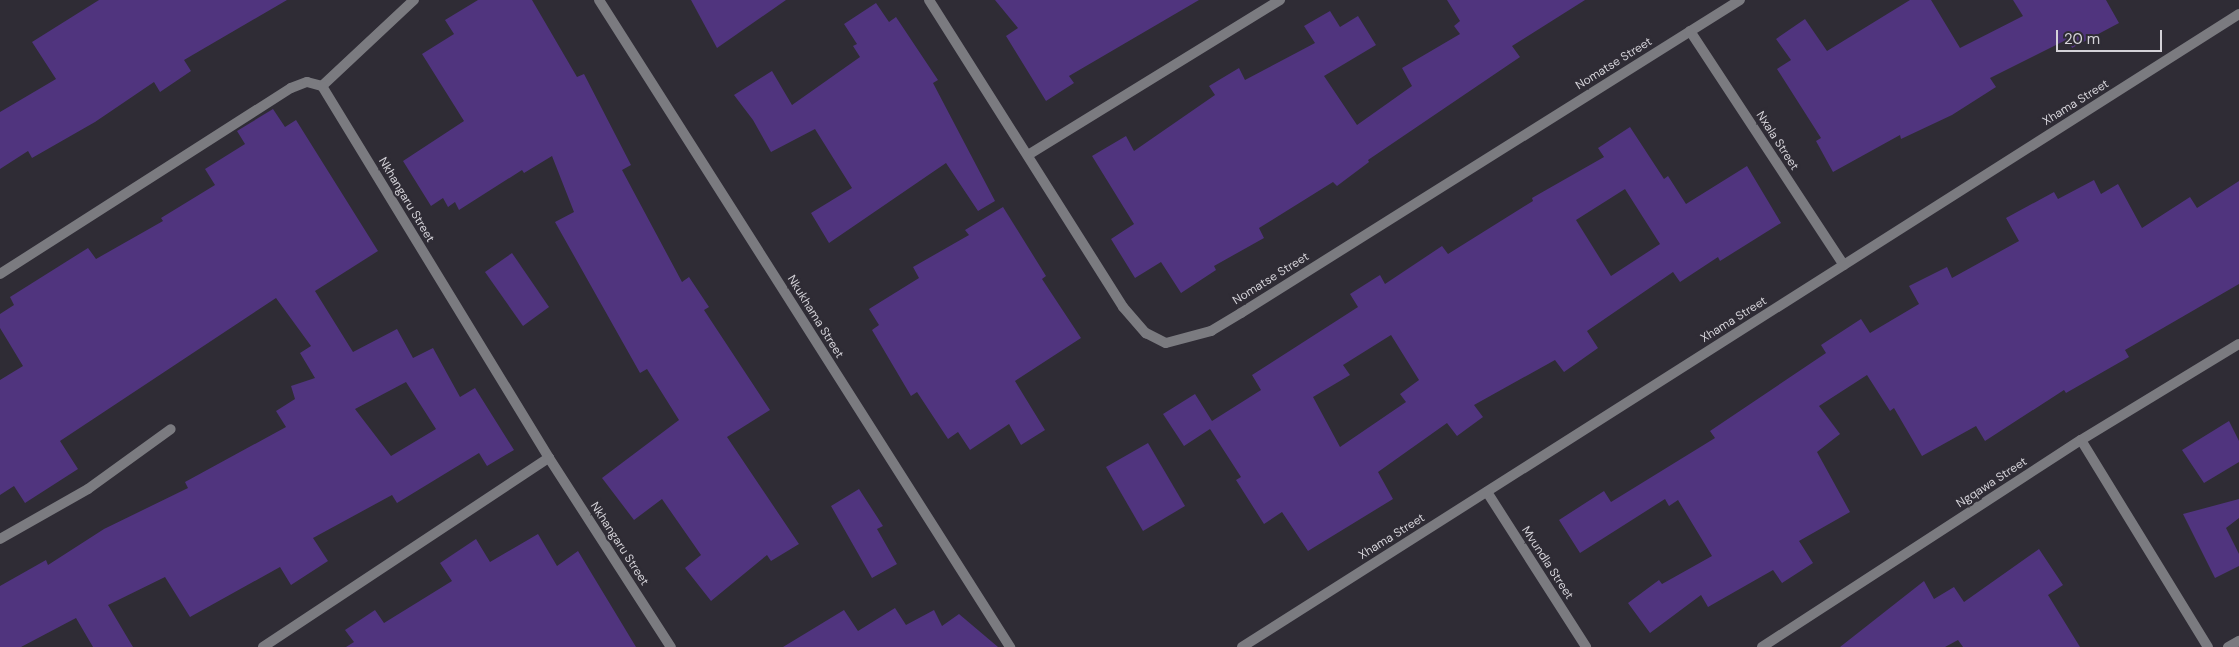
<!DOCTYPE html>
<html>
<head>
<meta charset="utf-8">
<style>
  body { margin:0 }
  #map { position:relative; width:2239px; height:647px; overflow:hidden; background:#2f2c35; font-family:"DM Sans",sans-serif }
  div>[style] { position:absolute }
  .building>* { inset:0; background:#50347e }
  .service>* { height:10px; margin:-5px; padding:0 5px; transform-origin:5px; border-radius:5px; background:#7b7b80 }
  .minor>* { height:10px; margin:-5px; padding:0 5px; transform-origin:5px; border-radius:5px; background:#7b7b80 }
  span { translate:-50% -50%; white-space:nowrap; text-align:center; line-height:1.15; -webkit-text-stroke:4.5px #2f2c35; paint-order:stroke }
  .street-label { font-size:12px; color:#d4d2d8 }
  .scale { position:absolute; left:2056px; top:30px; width:106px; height:22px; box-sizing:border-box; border:2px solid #d4d2d8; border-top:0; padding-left:6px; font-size:15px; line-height:18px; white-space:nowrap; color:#d4d2d8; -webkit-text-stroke:4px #2f2c35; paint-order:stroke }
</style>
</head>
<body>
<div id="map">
  <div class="building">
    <i style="clip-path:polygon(99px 0,287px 0,184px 60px,191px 71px,160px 92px,154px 82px,95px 122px,32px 158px,28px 151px,0 169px,0 112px,56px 79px,32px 42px)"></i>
    <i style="clip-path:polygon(478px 0,532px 0,577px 77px,584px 74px,631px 165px,622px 170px,682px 282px,689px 277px,709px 307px,704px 310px,770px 410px,727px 437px,799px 544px,771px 561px,767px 555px,711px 601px,685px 568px,701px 555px,662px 499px,634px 520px,602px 478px,679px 420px,647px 369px,640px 373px,555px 222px,574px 212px,552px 156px,524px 173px,522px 170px,459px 210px,455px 202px,448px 207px,443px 198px,431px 206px,403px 161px,464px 121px,422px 54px,454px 34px,445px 20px)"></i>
    <i style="clip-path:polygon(691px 0,786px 0,717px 48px)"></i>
    <i style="clip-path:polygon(995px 0,1199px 0,1069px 76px,1074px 83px,1046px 101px,1006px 36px,1018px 28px)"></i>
    <i style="clip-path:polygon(1447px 0,1585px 0,1512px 46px,1520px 57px,1368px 160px,1369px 162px,1337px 186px,1333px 182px,1259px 228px,1264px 238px,1214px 266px,1216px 270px,1181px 293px,1161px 262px,1135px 278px,1111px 239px,1134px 224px,1092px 156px,1126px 136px,1134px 151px,1215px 95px,1209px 86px,1239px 68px,1245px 80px,1315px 43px,1304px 26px,1330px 11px,1340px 27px,1358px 16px,1376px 45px,1324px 76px,1357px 125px,1412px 86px,1402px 68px,1460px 34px,1454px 26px,1460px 21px)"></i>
    <i style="clip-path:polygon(1910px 0,1931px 0,1960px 48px,2023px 16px,2013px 0,2106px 0,2119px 23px,2072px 48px,2068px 39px,1990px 78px,1996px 87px,1952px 115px,1901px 139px,1900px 135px,1833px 172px,1816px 141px,1821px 138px,1777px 69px,1791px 60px,1776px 39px,1805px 19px,1827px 51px)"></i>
    <i style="clip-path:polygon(876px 3px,889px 22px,896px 17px,938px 80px,933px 83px,995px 201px,978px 211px,946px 163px,829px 243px,811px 213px,852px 188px,815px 129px,771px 152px,753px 120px,734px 95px,772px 71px,792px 105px,860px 57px,853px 46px,857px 44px,844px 24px)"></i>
    <i style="clip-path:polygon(evenodd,273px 109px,285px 127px,296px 120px,378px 251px,315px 291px,353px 352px,397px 329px,413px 358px,433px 348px,460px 397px,475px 388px,514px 450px,487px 466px,479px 453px,397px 503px,392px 495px,313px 538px,328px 561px,291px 585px,280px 567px,190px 617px,165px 577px,108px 605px,133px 647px,93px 647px,76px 618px,21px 647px,0 647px,0 586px,46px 560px,48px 565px,104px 529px,188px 488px,185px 482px,286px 427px,276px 411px,295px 399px,291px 386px,315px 378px,300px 353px,311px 346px,276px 298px,60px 441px,78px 469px,25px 503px,14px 486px,0 495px,0 380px,23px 366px,0 328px,0 314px,14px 305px,10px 297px,88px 248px,96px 259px,163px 221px,161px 218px,215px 185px,205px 169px,245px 144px,237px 131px,273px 109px,406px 382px,436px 429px,391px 456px,355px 409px,406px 382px)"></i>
    <i style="clip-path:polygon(evenodd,1630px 127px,1664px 179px,1668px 176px,1686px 204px,1747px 166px,1781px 223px,1720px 261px,1718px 257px,1680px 282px,1673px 272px,1587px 331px,1598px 348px,1564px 372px,1555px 360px,1474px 405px,1483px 417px,1457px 436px,1447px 423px,1378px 472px,1393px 499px,1308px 551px,1282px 512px,1264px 524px,1236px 480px,1241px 477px,1210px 429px,1184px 446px,1163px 414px,1195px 394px,1212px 421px,1261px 390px,1252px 375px,1358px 307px,1350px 294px,1380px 275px,1385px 284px,1442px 246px,1448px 254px,1533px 201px,1532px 198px,1604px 157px,1598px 148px,1630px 127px,1625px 189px,1660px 244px,1611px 276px,1576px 220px,1625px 189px,1630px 127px,1391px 335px,1419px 380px,1400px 394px,1406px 402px,1340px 447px,1313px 397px,1350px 375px,1343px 365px,1391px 335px)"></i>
    <i style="clip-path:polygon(2094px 180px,2101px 194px,2118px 184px,2142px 228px,2190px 197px,2197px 208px,2239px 181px,2239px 284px,2125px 350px,2129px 357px,2066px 393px,2064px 390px,1985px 441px,1976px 426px,1922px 456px,1894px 408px,1890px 411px,1867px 375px,1819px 406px,1840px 434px,1817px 452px,1850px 512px,1799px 541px,1813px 563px,1782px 583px,1773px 570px,1708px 607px,1701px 595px,1650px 633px,1628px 603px,1659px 580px,1662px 584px,1712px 556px,1678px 500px,1669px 506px,1665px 499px,1580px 553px,1559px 520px,1604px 491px,1611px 502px,1715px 438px,1710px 431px,1826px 353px,1821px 345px,1861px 319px,1870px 333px,1919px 304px,1909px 286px,1947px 267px,1952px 278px,2019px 241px,2006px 218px,2054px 192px,2058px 199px)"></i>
    <i style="clip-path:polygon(1003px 207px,1046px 276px,1042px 279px,1081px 338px,1015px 381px,1045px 430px,1021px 445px,1009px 424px,970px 450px,958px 432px,948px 439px,917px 392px,911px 396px,872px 330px,879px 325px,869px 309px,919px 278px,913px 267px,969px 235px,965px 230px)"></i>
    <i style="clip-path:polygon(512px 253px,549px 307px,523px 326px,485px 272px)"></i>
    <i style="clip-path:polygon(2229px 421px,2239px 441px,2239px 462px,2204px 483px,2182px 450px)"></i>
    <i style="clip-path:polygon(1148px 443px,1185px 506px,1143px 531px,1106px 467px)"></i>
    <i style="clip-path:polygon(859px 489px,883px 526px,877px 529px,897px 564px,872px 578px,831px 506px)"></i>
    <i style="clip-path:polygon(2239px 499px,2239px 518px,2226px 528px,2239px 554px,2239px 566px,2215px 578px,2183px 514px)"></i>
    <i style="clip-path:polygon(538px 534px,557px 566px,578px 551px,636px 647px,346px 647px,354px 642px,345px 630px,375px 610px,384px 623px,452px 581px,440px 563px,476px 539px,490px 562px)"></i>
    <i style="clip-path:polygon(2039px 549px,2063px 585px,2048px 595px,2080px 647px,1963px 647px,1958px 640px,1945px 647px,1840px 647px,1924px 581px,1934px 599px,1954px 587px,1964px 602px)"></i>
    <i style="clip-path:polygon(895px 608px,906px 625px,934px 610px,942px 626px,959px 614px,998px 647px,783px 647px,844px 610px,858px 631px)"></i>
  </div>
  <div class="service">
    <i style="left:322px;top:86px;width:126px;rotate:-43.1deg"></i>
    <i style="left:1028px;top:155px;width:296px;rotate:-31.6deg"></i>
    <i style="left:2081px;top:440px;width:243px;rotate:58.5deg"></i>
    <i style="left:0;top:539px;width:101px;rotate:-29.6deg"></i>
    <i style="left:88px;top:489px;width:102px;rotate:-35.9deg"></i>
    <i style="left:263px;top:647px;width:343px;rotate:-33.5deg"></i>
    <i style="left:2228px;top:647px;width:13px;rotate:-29deg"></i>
  </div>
  <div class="minor">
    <i style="left:599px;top:0;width:767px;rotate:57.57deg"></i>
    <i style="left:929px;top:0;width:363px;rotate:57.7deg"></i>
    <i style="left:1123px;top:307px;width:35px;rotate:49deg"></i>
    <i style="left:1146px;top:333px;width:22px;rotate:27deg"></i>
    <i style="left:1166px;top:343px;width:47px;rotate:-14.9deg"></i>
    <i style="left:1211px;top:331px;width:35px;rotate:-31deg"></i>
    <i style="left:1241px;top:313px;width:589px;rotate:-32.1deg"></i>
    <i style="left:1690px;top:31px;width:280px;rotate:56.7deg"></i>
    <i style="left:0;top:274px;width:345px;rotate:-32.6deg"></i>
    <i style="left:291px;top:88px;width:17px;rotate:-21deg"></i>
    <i style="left:307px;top:82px;width:16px;rotate:15deg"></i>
    <i style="left:322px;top:86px;width:436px;rotate:58.6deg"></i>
    <i style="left:549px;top:458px;width:225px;rotate:57.2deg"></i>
    <i style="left:1487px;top:492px;width:184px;rotate:57.4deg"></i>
    <i style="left:1242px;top:647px;width:1181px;rotate:-32.41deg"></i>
    <i style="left:1762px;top:647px;width:380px;rotate:-33deg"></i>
    <i style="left:2081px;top:440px;width:185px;rotate:-31.3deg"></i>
  </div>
  <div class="street-label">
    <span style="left:1614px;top:64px;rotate:-32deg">Nomatse Street</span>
    <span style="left:2076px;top:103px;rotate:-32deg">Xhama Street</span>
    <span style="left:1777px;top:141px;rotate:57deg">Nxala Street</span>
    <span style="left:406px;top:200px;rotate:59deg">Nkhangaru Street</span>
    <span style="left:1271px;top:279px;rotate:-32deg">Nomatse Street</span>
    <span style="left:815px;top:317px;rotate:58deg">Nkukhama Street</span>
    <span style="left:1734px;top:320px;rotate:-32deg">Xhama Street</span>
    <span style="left:1992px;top:483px;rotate:-33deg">Ngqawa Street</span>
    <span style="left:1392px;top:537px;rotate:-32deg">Xhama Street</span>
    <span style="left:619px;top:544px;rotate:57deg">Nkhangaru Street</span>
    <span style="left:1547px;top:563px;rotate:57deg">Mvundla Street</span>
  </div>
  <div class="scale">20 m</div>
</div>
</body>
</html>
